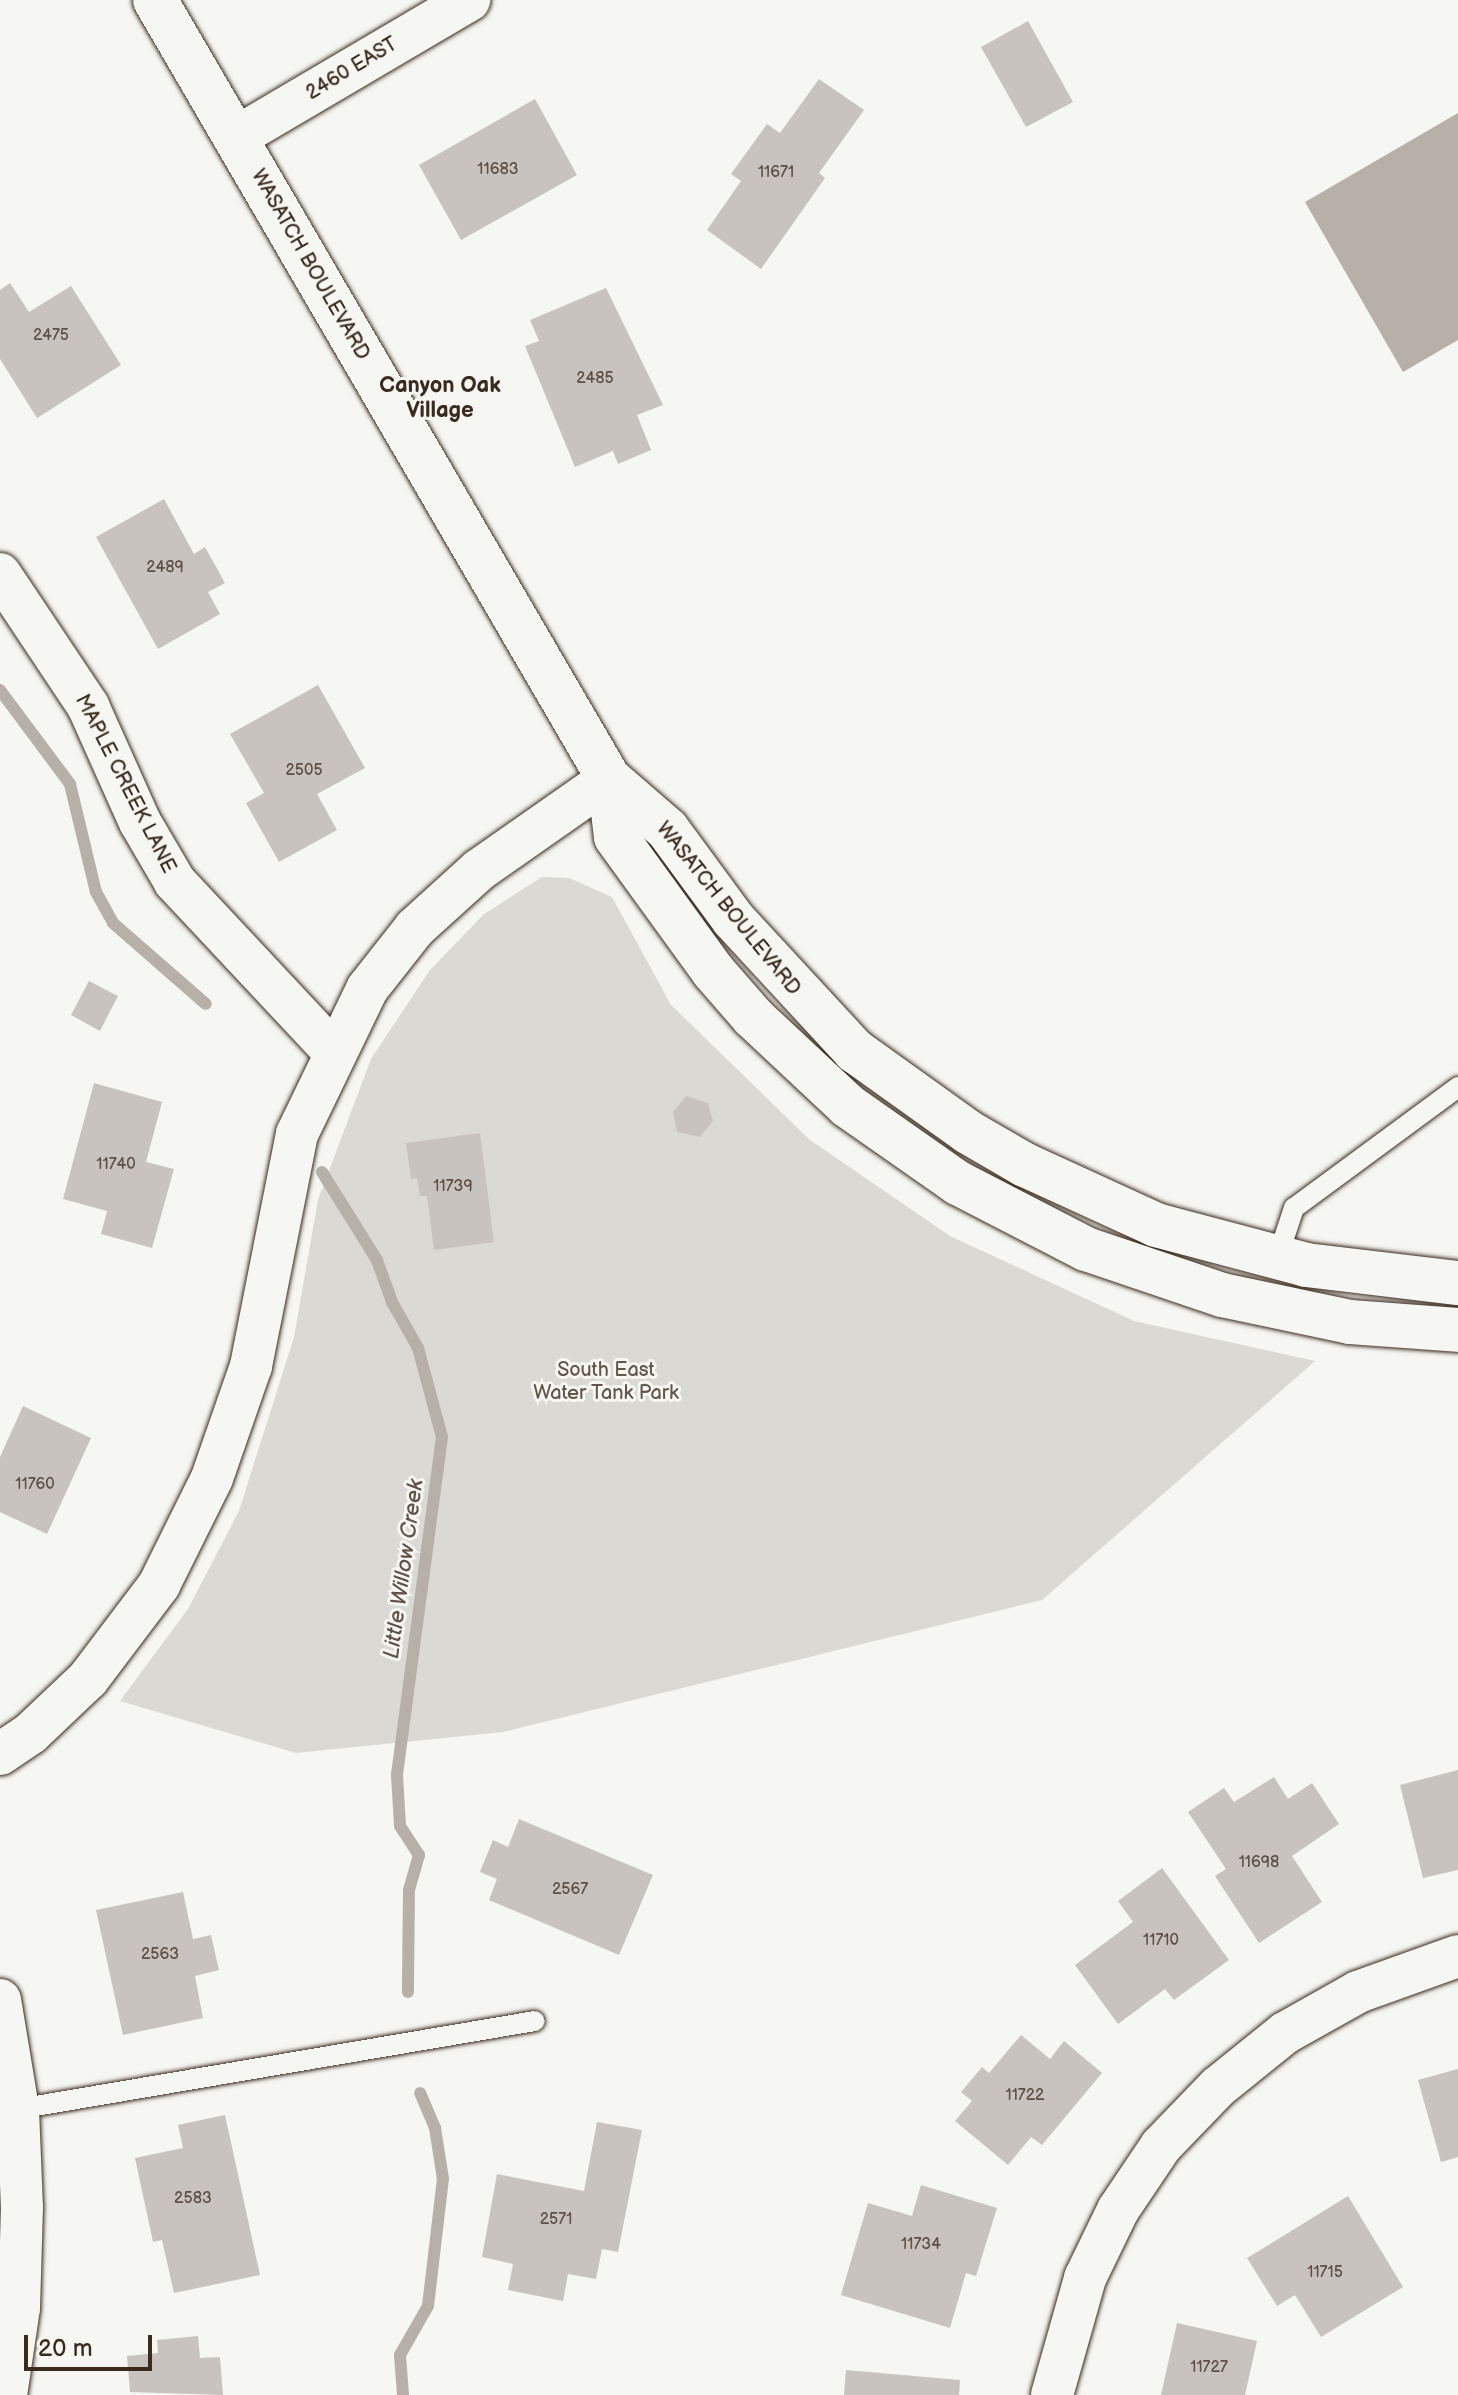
<!DOCTYPE html>
<html>
<head>
<meta charset="utf-8">
<style>
  body { margin:0 }
  #map { position:relative; width:1458px; height:2395px; overflow:hidden; background:#f6f6f2; font-family:"Balsamiq Sans",sans-serif }
  div>[style] { position:absolute }
  .green>* { inset:0; background:#dad9d3 }
  .water>* { inset:0; background:#b6b0a9 }
  .stream>* { height:12px; margin:-6px; padding:0 6px; transform-origin:6px; border-radius:6px; background:#b6b0a9 }
  .building>* { inset:0; background:#c8c3be }
  .roads { filter:drop-shadow(0 0 2px #3b2a1e) drop-shadow(0 0 2px #3b2a1e) }
  .lane>* { height:20px; margin:-10px; padding:0 10px; transform-origin:10px; border-radius:10px; background:#f6f6f2 }
  .street>* { height:42px; margin:-21px; padding:0 21px; transform-origin:21px; border-radius:21px; background:#f6f6f2 }
  .secondary>* { height:44px; margin:-22px; padding:0 22px; transform-origin:22px; border-radius:22px; background:#f6f6f2 }
  span { translate:-50% -50%; white-space:nowrap; text-align:center; line-height:1.15; -webkit-text-stroke:6px #f6f6f2; paint-order:stroke }
  .number-label { font-size:16px; color:#5e5046 }
  .number-label span { -webkit-text-stroke-width:0 }
  .street-label { font-size:20px; color:#3b2a1e }
  .park-label { font-size:20px; color:#63564b }
  .neighbourhood-label { font-size:22px; color:#3b2a1e; font-weight:700 }
  .water-label { font-size:22px; color:#605248; font-style:italic }
  .scale { position:absolute; left:24px; top:2335px; width:128px; height:36px; box-sizing:border-box; border:4px solid #3b2a1e; border-top:0; padding-left:10px; font-size:24px; line-height:28px; white-space:nowrap; color:#3b2a1e; -webkit-text-stroke:6px #f6f6f2; paint-order:stroke }
</style>
</head>
<body>
<div id="map">
  <div class="green">
    <i style="clip-path:polygon(542px 877px,569px 878px,612px 897px,671px 1005px,810px 1140px,950px 1236px,1134px 1321px,1315px 1361px,1042px 1600px,503px 1732px,296px 1753px,120px 1701px,188px 1609px,239px 1511px,294px 1337px,318px 1200px,371px 1059px,430px 970px,484px 914px)"></i>
  </div>
  <div class="water">
    <i style="clip-path:polygon(1458px 113px,1458px 340px,1403px 372px,1305px 202px)"></i>
  </div>
  <div class="stream">
    <i style="left:0;top:690px;width:117px;rotate:53.3deg"></i>
    <i style="left:70px;top:784px;width:111px;rotate:76.5deg"></i>
    <i style="left:96px;top:892px;width:35px;rotate:61deg"></i>
    <i style="left:113px;top:923px;width:123px;rotate:41.1deg"></i>
    <i style="left:322px;top:1172px;width:104px;rotate:58deg"></i>
    <i style="left:377px;top:1260px;width:45px;rotate:70.3deg"></i>
    <i style="left:392px;top:1302px;width:53px;rotate:60.5deg"></i>
    <i style="left:418px;top:1348px;width:92px;rotate:74.9deg"></i>
    <i style="left:442px;top:1437px;width:341px;rotate:97.6deg"></i>
    <i style="left:397px;top:1775px;width:51px;rotate:86.6deg"></i>
    <i style="left:400px;top:1826px;width:35px;rotate:57deg"></i>
    <i style="left:419px;top:1855px;width:36px;rotate:106deg"></i>
    <i style="left:409px;top:1890px;width:102px;rotate:90.6deg"></i>
    <i style="left:403px;top:2395px;width:40px;rotate:-94.3deg"></i>
    <i style="left:400px;top:2355px;width:56px;rotate:-60.3deg"></i>
    <i style="left:428px;top:2306px;width:128px;rotate:-83.3deg"></i>
    <i style="left:443px;top:2179px;width:52px;rotate:-98.9deg"></i>
    <i style="left:435px;top:2128px;width:38px;rotate:-113deg"></i>
  </div>
  <div class="building">
    <i style="clip-path:polygon(1028px 21px,1073px 102px,1026px 127px,981px 47px)"></i>
    <i style="clip-path:polygon(819px 79px,864px 110px,819px 173px,825px 178px,761px 269px,707px 230px,741px 181px,731px 174px,767px 124px,780px 133px)"></i>
    <i style="clip-path:polygon(535px 99px,577px 175px,461px 240px,419px 165px)"></i>
    <i style="clip-path:polygon(10px 283px,29px 312px,71px 286px,121px 365px,37px 418px,0 359px,0 290px)"></i>
    <i style="clip-path:polygon(606px 288px,663px 405px,637px 415px,651px 450px,618px 464px,613px 451px,575px 467px,525px 346px,539px 341px,530px 320px)"></i>
    <i style="clip-path:polygon(164px 499px,194px 554px,205px 547px,225px 583px,208px 592px,220px 614px,158px 649px,96px 537px)"></i>
    <i style="clip-path:polygon(318px 685px,365px 768px,317px 794px,337px 830px,279px 862px,246px 803px,264px 793px,230px 734px)"></i>
    <i style="clip-path:polygon(89px 981px,118px 996px,100px 1031px,71px 1015px)"></i>
    <i style="clip-path:polygon(94px 1083px,162px 1102px,146px 1162px,174px 1169px,152px 1248px,101px 1234px,107px 1211px,63px 1199px)"></i>
    <i style="clip-path:polygon(686px 1096px,708px 1103px,713px 1121px,700px 1137px,677px 1132px,673px 1112px)"></i>
    <i style="clip-path:polygon(480px 1133px,494px 1242px,434px 1250px,427px 1196px,420px 1196px,417px 1178px,411px 1179px,406px 1143px)"></i>
    <i style="clip-path:polygon(23px 1406px,91px 1438px,47px 1534px,0 1512px,0 1457px)"></i>
    <i style="clip-path:polygon(1458px 1770px,1458px 1870px,1423px 1878px,1400px 1785px)"></i>
    <i style="clip-path:polygon(1274px 1777px,1288px 1799px,1312px 1783px,1339px 1824px,1292px 1856px,1322px 1902px,1259px 1943px,1215px 1876px,1226px 1869px,1188px 1812px,1224px 1788px,1234px 1802px)"></i>
    <i style="clip-path:polygon(519px 1819px,653px 1875px,619px 1955px,489px 1900px,497px 1879px,480px 1872px,493px 1840px,508px 1847px)"></i>
    <i style="clip-path:polygon(1162px 1868px,1229px 1960px,1174px 2000px,1165px 1989px,1118px 2024px,1075px 1965px,1133px 1922px,1118px 1901px)"></i>
    <i style="clip-path:polygon(183px 1892px,193px 1939px,211px 1935px,219px 1970px,195px 1976px,203px 2018px,123px 2035px,96px 1910px)"></i>
    <i style="clip-path:polygon(1021px 2035px,1050px 2059px,1064px 2041px,1102px 2073px,1042px 2145px,1031px 2137px,1008px 2165px,955px 2121px,972px 2101px,961px 2092px,982px 2067px,989px 2073px)"></i>
    <i style="clip-path:polygon(1458px 2069px,1458px 2157px,1441px 2162px,1418px 2080px)"></i>
    <i style="clip-path:polygon(225px 2115px,260px 2275px,174px 2293px,162px 2240px,153px 2242px,135px 2158px,183px 2148px,178px 2125px)"></i>
    <i style="clip-path:polygon(597px 2122px,642px 2130px,618px 2252px,602px 2249px,596px 2279px,568px 2274px,563px 2301px,508px 2290px,513px 2264px,482px 2257px,497px 2174px,584px 2191px)"></i>
    <i style="clip-path:polygon(921px 2185px,997px 2208px,976px 2276px,966px 2273px,950px 2328px,841px 2295px,868px 2203px,912px 2216px)"></i>
    <i style="clip-path:polygon(1348px 2196px,1403px 2287px,1321px 2337px,1295px 2295px,1277px 2306px,1247px 2258px)"></i>
    <i style="clip-path:polygon(1177px 2323px,1257px 2341px,1245px 2395px,1161px 2395px)"></i>
    <i style="clip-path:polygon(198px 2336px,200px 2358px,220px 2357px,223px 2395px,130px 2392px,127px 2356px,158px 2353px,157px 2340px)"></i>
    <i style="clip-path:polygon(846px 2370px,960px 2380px,959px 2395px,844px 2395px)"></i>
  </div>
  <div class="roads">
    <div class="lane">
      <i style="left:1277px;top:1259px;width:54px;rotate:-71.6deg"></i>
      <i style="left:1294px;top:1208px;width:204px;rotate:-36.4deg"></i>
      <i style="left:18px;top:2109px;width:524px;rotate:-9.66deg"></i>
    </div>
    <div class="street">
      <i style="left:235px;top:138px;width:272px;rotate:-30.5deg"></i>
      <i style="left:0;top:574px;width:159px;rotate:56.3deg"></i>
      <i style="left:88px;top:706px;width:127px;rotate:65.9deg"></i>
      <i style="left:140px;top:822px;width:69px;rotate:59.7deg"></i>
      <i style="left:175px;top:882px;width:231px;rotate:46.9deg"></i>
      <i style="left:0;top:1754px;width:37px;rotate:-34deg"></i>
      <i style="left:31px;top:1733px;width:79px;rotate:-43.5deg"></i>
      <i style="left:88px;top:1679px;width:118px;rotate:-52.9deg"></i>
      <i style="left:159px;top:1585px;width:119px;rotate:-63.6deg"></i>
      <i style="left:212px;top:1478px;width:119px;rotate:-70.8deg"></i>
      <i style="left:251px;top:1366px;width:237px;rotate:-78.8deg"></i>
      <i style="left:297px;top:1134px;width:161px;rotate:-64.2deg"></i>
      <i style="left:367px;top:989px;width:78px;rotate:-51.8deg"></i>
      <i style="left:415px;top:928px;width:86px;rotate:-42.2deg"></i>
      <i style="left:479px;top:870px;width:159px;rotate:-35deg"></i>
      <i style="left:0;top:2000px;width:110px;rotate:80.6deg"></i>
      <i style="left:18px;top:2109px;width:98px;rotate:87.7deg"></i>
      <i style="left:22px;top:2207px;width:101px;rotate:91.7deg"></i>
      <i style="left:19px;top:2308px;width:88px;rotate:98.5deg"></i>
      <i style="left:1052px;top:2395px;width:122px;rotate:-74.2deg"></i>
      <i style="left:1085px;top:2278px;width:76px;rotate:-64.1deg"></i>
      <i style="left:1118px;top:2210px;width:77px;rotate:-56.1deg"></i>
      <i style="left:1161px;top:2146px;width:82px;rotate:-46deg"></i>
      <i style="left:1218px;top:2087px;width:86px;rotate:-38.9deg"></i>
      <i style="left:1285px;top:2033px;width:84px;rotate:-29.3deg"></i>
      <i style="left:1358px;top:1992px;width:106px;rotate:-19.8deg"></i>
    </div>
    <div class="secondary">
      <i style="left:155px;top:0;width:902px;rotate:59.77deg"></i>
      <i style="left:609px;top:779px;width:77px;rotate:40.8deg"></i>
      <i style="left:667px;top:829px;width:112px;rotate:53.7deg"></i>
      <i style="left:733px;top:919px;width:180px;rotate:47.3deg"></i>
      <i style="left:855px;top:1051px;width:139px;rotate:35.6deg"></i>
      <i style="left:968px;top:1132px;width:66px;rotate:30.1deg"></i>
      <i style="left:1025px;top:1165px;width:144px;rotate:24.6deg"></i>
      <i style="left:1156px;top:1225px;width:155px;rotate:14.9deg"></i>
      <i style="left:1306px;top:1265px;width:153px;rotate:6.8deg"></i>
      <i style="left:609px;top:779px;width:58px;rotate:83.1deg"></i>
      <i style="left:616px;top:837px;width:165px;rotate:54.1deg"></i>
      <i style="left:713px;top:971px;width:61px;rotate:49deg"></i>
      <i style="left:753px;top:1017px;width:130px;rotate:43.1deg"></i>
      <i style="left:848px;top:1106px;width:134px;rotate:35deg"></i>
      <i style="left:958px;top:1183px;width:144px;rotate:27.3deg"></i>
      <i style="left:1086px;top:1249px;width:144px;rotate:18.7deg"></i>
      <i style="left:1222px;top:1295px;width:131px;rotate:11.9deg"></i>
      <i style="left:1350px;top:1322px;width:108px;rotate:4.2deg"></i>
    </div>
  </div>
  <div class="number-label">
    <span style="left:498px;top:170px">11683</span>
    <span style="left:776px;top:173px">11671</span>
    <span style="left:51px;top:336px">2475</span>
    <span style="left:595px;top:379px">2485</span>
    <span style="left:165px;top:568px">2489</span>
    <span style="left:304px;top:771px">2505</span>
    <span style="left:116px;top:1165px">11740</span>
    <span style="left:453px;top:1187px">11739</span>
    <span style="left:35px;top:1485px">11760</span>
    <span style="left:1259px;top:1863px">11698</span>
    <span style="left:570px;top:1890px">2567</span>
    <span style="left:1161px;top:1941px">11710</span>
    <span style="left:160px;top:1955px">2563</span>
    <span style="left:1025px;top:2096px">11722</span>
    <span style="left:193px;top:2199px">2583</span>
    <span style="left:556px;top:2220px">2571</span>
    <span style="left:921px;top:2245px">11734</span>
    <span style="left:1325px;top:2273px">11715</span>
    <span style="left:1209px;top:2368px">11727</span>
  </div>
  <div class="street-label">
    <span style="left:352px;top:69px;rotate:-31deg">2460 EAST</span>
    <span style="left:310px;top:265px;rotate:60deg">WASATCH BOULEVARD</span>
    <span style="left:125px;top:784px;rotate:63deg">MAPLE CREEK LANE</span>
    <span style="left:728px;top:909px;rotate:51deg">WASATCH BOULEVARD</span>
  </div>
  <div class="park-label">
    <span style="left:606px;top:1382px">South East<br>Water Tank Park</span>
  </div>
  <div class="neighbourhood-label">
    <span style="left:440px;top:398px">Canyon Oak<br>Village</span>
  </div>
  <div class="water-label">
    <span style="left:404px;top:1569px;rotate:-82deg">Little Willow Creek</span>
  </div>
  <div class="scale">20 m</div>
</div>
</body>
</html>
